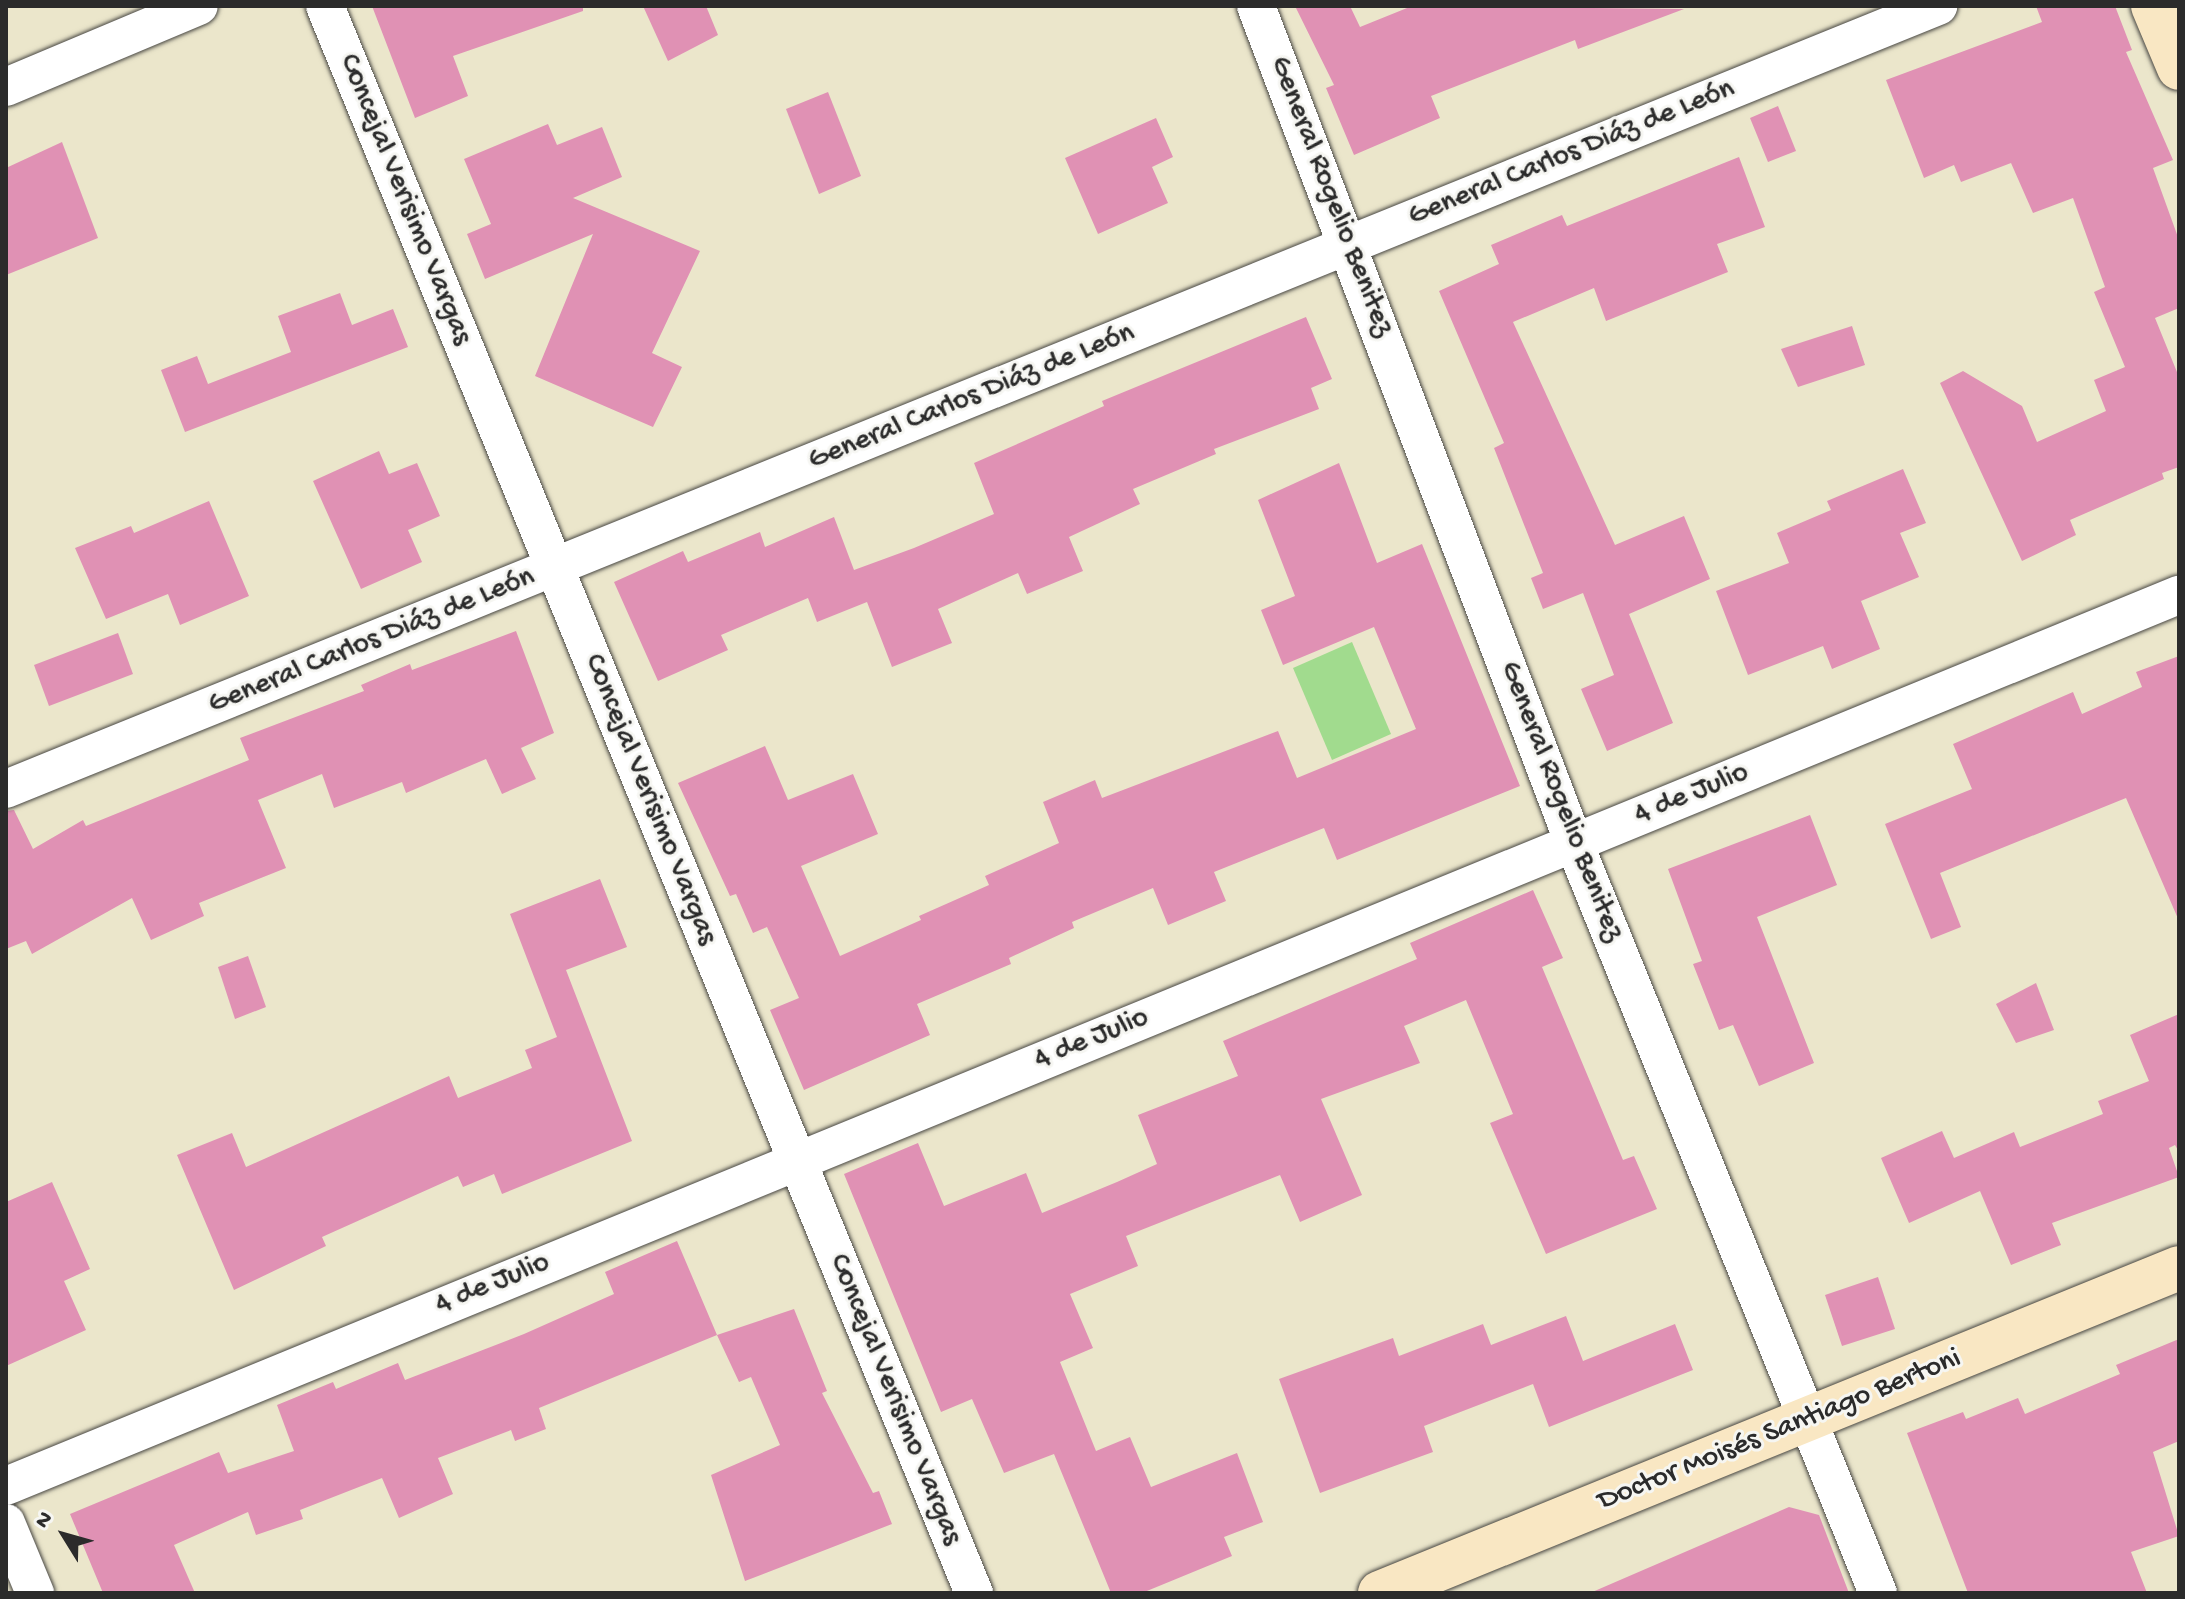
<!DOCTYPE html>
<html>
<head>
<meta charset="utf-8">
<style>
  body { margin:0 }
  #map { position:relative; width:2185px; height:1599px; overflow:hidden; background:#ebe6cb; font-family:"Gochi Hand",sans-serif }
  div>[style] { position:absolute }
  .green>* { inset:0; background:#a1db8e }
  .building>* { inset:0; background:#e091b4 }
  .roads { filter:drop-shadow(0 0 2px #484743) drop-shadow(0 0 2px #484743) }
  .street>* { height:38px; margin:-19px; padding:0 19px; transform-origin:19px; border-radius:19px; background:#fff }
  .secondary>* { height:44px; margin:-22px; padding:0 22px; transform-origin:22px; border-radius:22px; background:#f9e7c3 }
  span { translate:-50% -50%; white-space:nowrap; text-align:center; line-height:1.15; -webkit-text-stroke:6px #f6f6f2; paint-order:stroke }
  .street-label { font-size:30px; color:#2b2b2b }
  .frame { position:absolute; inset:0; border:8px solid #2b2b2b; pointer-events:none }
  .north { position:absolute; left:24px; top:1495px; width:80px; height:80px; -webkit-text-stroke:6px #f6f6f2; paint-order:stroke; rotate:307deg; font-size:22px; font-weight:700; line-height:32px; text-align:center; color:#2b2b2b }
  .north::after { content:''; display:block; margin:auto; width:28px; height:36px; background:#2b2b2b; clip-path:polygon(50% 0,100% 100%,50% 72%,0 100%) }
</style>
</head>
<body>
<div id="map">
  <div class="green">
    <i style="clip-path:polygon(1352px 642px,1391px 734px,1332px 760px,1293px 668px)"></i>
  </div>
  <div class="building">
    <i style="clip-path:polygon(372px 6px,583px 6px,583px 11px,453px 56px,468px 96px,415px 118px)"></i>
    <i style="clip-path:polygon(643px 6px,706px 6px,718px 35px,668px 61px)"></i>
    <i style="clip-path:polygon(1295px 6px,1350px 6px,1360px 27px,1412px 6px,1684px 9px,1578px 49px,1575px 40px,1431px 96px,1440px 118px,1354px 155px,1326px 88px,1334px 85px)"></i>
    <i style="clip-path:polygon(2036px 6px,2115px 6px,2132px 50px,2126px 52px,2173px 160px,2153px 168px,2179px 240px,2179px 308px,2155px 318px,2179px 377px,2179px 467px,2162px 473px,2164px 479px,2070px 520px,2076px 535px,2022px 561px,1940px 383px,1963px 371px,2022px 406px,2037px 442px,2106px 411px,2094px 380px,2125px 367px,2094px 292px,2105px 287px,2073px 198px,2033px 213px,2011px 163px,1961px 182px,1954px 165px,1924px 178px,1886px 80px,2042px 22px)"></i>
    <i style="clip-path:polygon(828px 92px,861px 176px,819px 194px,786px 109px)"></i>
    <i style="clip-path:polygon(1778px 106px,1796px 151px,1768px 162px,1750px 118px)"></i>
    <i style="clip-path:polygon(1156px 118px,1173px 157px,1152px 167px,1168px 203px,1098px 234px,1065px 158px)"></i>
    <i style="clip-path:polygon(548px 124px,557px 145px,602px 127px,622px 177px,573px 198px,700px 251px,652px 353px,682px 367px,653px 427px,535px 376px,593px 234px,485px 279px,467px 234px,491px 224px,464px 159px)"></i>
    <i style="clip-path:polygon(62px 142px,98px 238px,6px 275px,6px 168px)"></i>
    <i style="clip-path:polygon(1739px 157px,1765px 227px,1717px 244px,1728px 272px,1606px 321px,1594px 288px,1513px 322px,1615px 545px,1684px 516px,1710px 579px,1629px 614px,1673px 723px,1607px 751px,1581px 689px,1614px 675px,1583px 593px,1543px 609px,1531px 578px,1543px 573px,1494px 448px,1504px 443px,1439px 291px,1499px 264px,1491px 245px,1562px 215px,1567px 226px)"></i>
    <i style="clip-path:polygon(340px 293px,352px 325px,393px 309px,408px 347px,185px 432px,161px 370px,197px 356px,208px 384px,291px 352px,278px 316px)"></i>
    <i style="clip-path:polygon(1306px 317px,1332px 379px,1311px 388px,1319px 409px,1214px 449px,1216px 454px,1133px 489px,1140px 504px,1069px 537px,1083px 571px,1027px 594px,1018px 573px,938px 609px,952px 643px,892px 667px,867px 602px,817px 622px,808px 598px,721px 635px,728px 650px,658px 681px,614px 582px,683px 551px,688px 562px,760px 532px,765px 547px,834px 517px,854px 570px,914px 548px,994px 514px,974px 463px,1104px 406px,1102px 401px)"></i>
    <i style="clip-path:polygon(1852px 326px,1865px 365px,1798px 387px,1781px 349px)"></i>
    <i style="clip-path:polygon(379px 451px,389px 474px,417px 463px,440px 516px,408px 530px,422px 562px,361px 589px,313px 481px)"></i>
    <i style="clip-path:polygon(1339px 463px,1377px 563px,1422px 544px,1520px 786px,1337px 860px,1324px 828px,1214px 872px,1226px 901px,1168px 925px,1153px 888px,1072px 922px,1074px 928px,1009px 958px,1011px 964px,917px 1004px,930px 1035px,804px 1090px,770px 1010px,799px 998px,767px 927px,753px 933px,736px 894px,730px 896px,678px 783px,765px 746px,788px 800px,853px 774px,878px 834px,801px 866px,840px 956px,921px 920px,919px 916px,989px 885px,985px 876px,1059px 843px,1043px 802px,1095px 780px,1102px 798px,1278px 731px,1297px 778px,1416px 729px,1374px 627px,1283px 665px,1261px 610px,1295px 596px,1258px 500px)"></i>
    <i style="clip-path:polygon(1903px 469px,1926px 523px,1900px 533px,1919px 577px,1861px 601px,1880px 649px,1832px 669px,1823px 646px,1748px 675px,1716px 591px,1789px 563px,1777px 533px,1831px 510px,1827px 501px)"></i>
    <i style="clip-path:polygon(209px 501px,249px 596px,180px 625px,168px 594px,106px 619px,75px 548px,131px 526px,134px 533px)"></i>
    <i style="clip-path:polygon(516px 631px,554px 733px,521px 748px,536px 779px,502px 794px,486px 759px,406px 793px,402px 782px,334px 808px,322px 774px,258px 800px,286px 868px,199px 903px,204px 916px,151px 940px,132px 898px,32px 954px,26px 941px,6px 949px,6px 811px,14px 810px,33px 849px,83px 820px,86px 826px,249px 760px,240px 738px,364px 691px,361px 685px,410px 664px,412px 670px)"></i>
    <i style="clip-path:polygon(118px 633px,133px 674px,49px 706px,34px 665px)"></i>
    <i style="clip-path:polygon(2179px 656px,2179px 921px,2126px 798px,1940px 873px,1961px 927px,1931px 939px,1885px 824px,1972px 789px,1953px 744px,2073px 692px,2082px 714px,2142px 687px,2136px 672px)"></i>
    <i style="clip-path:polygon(1810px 815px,1837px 885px,1757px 917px,1814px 1063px,1759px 1086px,1733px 1025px,1719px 1030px,1693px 964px,1702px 961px,1668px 869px)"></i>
    <i style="clip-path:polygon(600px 879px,627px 947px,566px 970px,632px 1141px,502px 1194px,494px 1174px,463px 1187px,458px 1176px,322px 1237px,326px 1246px,234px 1290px,177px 1155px,232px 1133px,246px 1167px,449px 1076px,458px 1098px,532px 1068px,525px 1050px,557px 1037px,510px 914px)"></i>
    <i style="clip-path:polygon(1533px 890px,1563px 958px,1542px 967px,1623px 1160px,1634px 1156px,1657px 1209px,1546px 1254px,1490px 1123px,1513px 1114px,1466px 1000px,1404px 1026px,1420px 1063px,1321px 1099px,1362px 1195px,1300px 1222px,1280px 1175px,1126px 1236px,1138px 1266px,1070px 1294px,1093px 1348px,1060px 1362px,1096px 1451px,1130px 1437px,1151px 1487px,1237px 1453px,1263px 1522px,1224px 1537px,1232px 1556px,1142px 1593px,1111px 1593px,1054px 1454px,1004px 1473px,972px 1399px,941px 1412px,844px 1174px,918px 1143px,944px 1206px,1026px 1173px,1042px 1213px,1117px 1182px,1157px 1164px,1138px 1115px,1238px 1076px,1223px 1041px,1417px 959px,1410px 943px)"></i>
    <i style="clip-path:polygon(248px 956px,266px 1007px,235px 1019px,218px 967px)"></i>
    <i style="clip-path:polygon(2036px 983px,2054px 1030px,2016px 1043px,1996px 1004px)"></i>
    <i style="clip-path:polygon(2179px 1014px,2179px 1152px,2175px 1145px,2169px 1148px,2179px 1177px,2052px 1223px,2061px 1245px,2011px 1265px,1980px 1191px,1909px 1223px,1881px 1158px,1942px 1131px,1954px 1158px,2014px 1132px,2020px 1147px,2103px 1114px,2098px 1101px,2149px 1081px,2130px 1035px)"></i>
    <i style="clip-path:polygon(52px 1182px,90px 1269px,64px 1281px,86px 1330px,6px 1366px,6px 1202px)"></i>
    <i style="clip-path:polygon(677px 1241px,717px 1335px,539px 1408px,546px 1429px,515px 1441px,511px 1430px,438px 1458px,453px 1494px,399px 1518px,382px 1478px,300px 1510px,303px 1519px,256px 1535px,248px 1512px,174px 1545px,195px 1593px,103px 1593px,70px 1514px,219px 1452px,228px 1473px,294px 1451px,277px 1405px,333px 1382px,336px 1389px,398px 1363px,405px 1380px,524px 1334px,614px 1294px,605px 1272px)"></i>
    <i style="clip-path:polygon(1878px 1277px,1895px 1329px,1842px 1346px,1825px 1295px)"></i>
    <i style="clip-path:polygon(794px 1309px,827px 1391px,822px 1393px,873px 1493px,879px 1491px,892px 1524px,745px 1581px,711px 1475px,780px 1445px,751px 1377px,739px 1382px,717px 1335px)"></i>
    <i style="clip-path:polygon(1566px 1316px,1583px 1361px,1675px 1324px,1693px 1370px,1549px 1427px,1533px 1384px,1424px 1426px,1433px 1452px,1320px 1493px,1279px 1379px,1393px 1338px,1399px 1356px,1483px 1324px,1491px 1345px)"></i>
    <i style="clip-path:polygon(2179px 1339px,2179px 1441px,2153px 1452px,2179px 1536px,2131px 1552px,2147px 1593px,1968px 1593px,1907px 1433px,1963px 1412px,1966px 1419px,2018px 1398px,2025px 1414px,2120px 1374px,2116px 1365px)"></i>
    <i style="clip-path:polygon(1789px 1507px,1819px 1515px,1849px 1593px,1590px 1593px)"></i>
  </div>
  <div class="roads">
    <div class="street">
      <i style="left:325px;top:6px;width:1715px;rotate:67.76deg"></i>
      <i style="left:1256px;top:6px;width:895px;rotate:69.2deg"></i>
      <i style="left:1574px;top:843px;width:809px;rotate:67.94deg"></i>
      <i style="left:6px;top:87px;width:209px;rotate:-22.8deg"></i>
      <i style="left:6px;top:789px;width:2085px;rotate:-22.06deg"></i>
      <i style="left:6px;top:1486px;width:2349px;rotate:-22.3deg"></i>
      <i style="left:6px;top:1523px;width:76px;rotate:67.5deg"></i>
    </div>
    <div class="secondary">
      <i style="left:2153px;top:6px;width:67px;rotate:67.2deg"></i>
      <i style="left:1380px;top:1593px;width:863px;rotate:-22.13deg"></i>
    </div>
  </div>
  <div class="street-label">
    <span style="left:1572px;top:154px;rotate:-22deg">General Carlos Diáz de León</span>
    <span style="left:1330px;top:197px;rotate:69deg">General Rogelio Benitez</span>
    <span style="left:404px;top:200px;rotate:68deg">Concejal Verisimo Vargas</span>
    <span style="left:972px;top:398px;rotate:-22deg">General Carlos Diáz de León</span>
    <span style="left:372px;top:642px;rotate:-22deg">General Carlos Diáz de León</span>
    <span style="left:1692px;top:795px;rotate:-22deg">4 de Julio</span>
    <span style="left:649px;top:800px;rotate:68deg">Concejal Verisimo Vargas</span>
    <span style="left:1560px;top:802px;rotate:69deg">General Rogelio Benitez</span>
    <span style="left:1092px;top:1040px;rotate:-22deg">4 de Julio</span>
    <span style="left:493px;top:1285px;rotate:-22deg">4 de Julio</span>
    <span style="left:894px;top:1400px;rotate:68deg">Concejal Verisimo Vargas</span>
    <span style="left:1780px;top:1431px;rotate:-22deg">Doctor Moisés Santiago Bertoni</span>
  </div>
  <div class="frame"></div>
  <div class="north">N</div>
</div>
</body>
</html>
